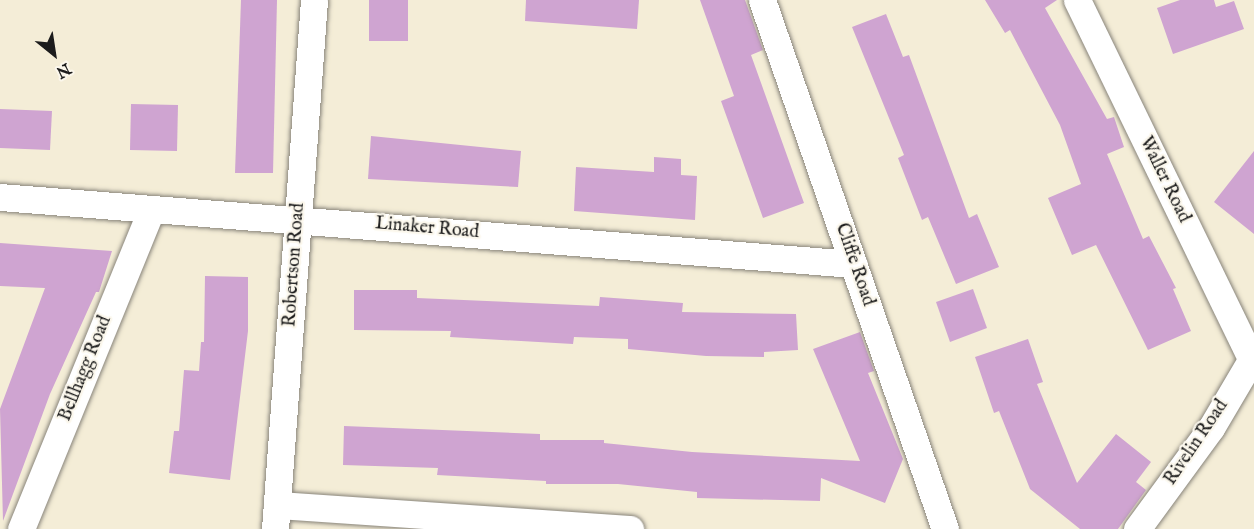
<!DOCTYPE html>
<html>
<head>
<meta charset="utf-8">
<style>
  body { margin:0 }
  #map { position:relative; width:1254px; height:529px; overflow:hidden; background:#f4edd7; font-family:"IM FELL English",serif }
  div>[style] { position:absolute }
  .building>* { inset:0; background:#cfa4d1 }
  .roads { filter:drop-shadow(0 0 2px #88847a) drop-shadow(0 0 2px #88847a) }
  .street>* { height:27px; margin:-13.5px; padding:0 13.5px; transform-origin:13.5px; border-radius:13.5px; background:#fff }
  span { translate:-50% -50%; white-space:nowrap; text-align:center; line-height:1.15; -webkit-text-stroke:4.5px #fbf7ec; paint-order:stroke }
  .street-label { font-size:18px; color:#1c1c1c }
  .north { position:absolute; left:24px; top:24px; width:60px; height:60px; -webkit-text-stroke:4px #fbf7ec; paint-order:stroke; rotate:150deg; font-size:16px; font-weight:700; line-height:24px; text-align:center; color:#1c1c1c }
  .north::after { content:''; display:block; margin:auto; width:21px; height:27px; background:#1c1c1c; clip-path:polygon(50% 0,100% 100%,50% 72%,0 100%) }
</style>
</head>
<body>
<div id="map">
  <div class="building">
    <i style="clip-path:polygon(241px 0,277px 0,273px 173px,235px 173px)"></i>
    <i style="clip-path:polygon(369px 0,408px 0,408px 41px,369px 41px)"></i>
    <i style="clip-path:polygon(526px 0,639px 0,637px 29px,525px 21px)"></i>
    <i style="clip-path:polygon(700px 0,745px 0,763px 50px,751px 55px,804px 203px,763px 218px,721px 101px,734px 96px)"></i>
    <i style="clip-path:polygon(985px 0,1057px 0,1045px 8px,1107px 119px,1114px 117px,1124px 147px,1107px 154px,1143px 239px,1149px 236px,1176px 288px,1173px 289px,1191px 331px,1148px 350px,1096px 245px,1072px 255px,1048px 198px,1081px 184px,1060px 125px,1010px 30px,1005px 33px)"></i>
    <i style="clip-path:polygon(1180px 0,1214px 0,1216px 7px,1234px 1px,1244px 29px,1173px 54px,1157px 8px)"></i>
    <i style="clip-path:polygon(886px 14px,903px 57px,909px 55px,969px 218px,977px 214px,999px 267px,956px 284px,928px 217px,922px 220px,898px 158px,904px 155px,852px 27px)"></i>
    <i style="clip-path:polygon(131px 104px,178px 105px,177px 151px,130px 150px)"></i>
    <i style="clip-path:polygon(0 109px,52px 111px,50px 150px,0 148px)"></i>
    <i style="clip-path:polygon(371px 136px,521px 151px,518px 187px,368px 179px)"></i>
    <i style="clip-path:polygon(1254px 151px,1254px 234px,1214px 202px)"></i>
    <i style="clip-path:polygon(654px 157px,681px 159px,681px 175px,697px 176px,695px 220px,574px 211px,576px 167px,654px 172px)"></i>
    <i style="clip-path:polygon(0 243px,112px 251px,99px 292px,96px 292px,50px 394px,3px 521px,0 409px,45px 288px,0 286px)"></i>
    <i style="clip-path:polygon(205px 276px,248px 277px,248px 331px,230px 480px,169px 473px,174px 431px,179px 431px,184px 370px,199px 371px,201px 342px,204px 342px)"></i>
    <i style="clip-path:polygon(973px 289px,987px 328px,950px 342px,936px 302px)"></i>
    <i style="clip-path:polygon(354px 290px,417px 290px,417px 298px,599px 306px,600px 297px,683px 303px,682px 312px,796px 314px,798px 350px,764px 352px,764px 357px,706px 356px,628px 349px,628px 339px,574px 337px,573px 344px,450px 337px,451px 331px,354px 330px)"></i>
    <i style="clip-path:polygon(860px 332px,874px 371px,868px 373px,903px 459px,885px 503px,821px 478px,820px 501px,697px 498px,697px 492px,618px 484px,546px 484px,546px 481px,437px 475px,438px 468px,343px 465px,344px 426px,540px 434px,540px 440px,604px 440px,604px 443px,692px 452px,860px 461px,813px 349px)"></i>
    <i style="clip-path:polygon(1028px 339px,1043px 382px,1037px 384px,1077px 483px,1116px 434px,1151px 462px,1136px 482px,1146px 490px,1118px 529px,1080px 529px,1030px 489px,999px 411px,994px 413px,975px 357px)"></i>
  </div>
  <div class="roads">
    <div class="street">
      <i style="left:762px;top:0;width:560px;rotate:70.92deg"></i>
      <i style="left:1077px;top:0;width:399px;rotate:64.1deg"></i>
      <i style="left:0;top:197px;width:856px;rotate:4.49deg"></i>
      <i style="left:277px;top:505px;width:354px;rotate:3.9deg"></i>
      <i style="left:21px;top:529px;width:344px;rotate:-67.8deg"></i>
      <i style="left:275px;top:529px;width:530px;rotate:-85.78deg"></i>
      <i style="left:1137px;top:529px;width:125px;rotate:-53.8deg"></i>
      <i style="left:1211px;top:428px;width:85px;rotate:-59.5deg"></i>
    </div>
  </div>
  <div class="street-label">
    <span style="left:1164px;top:180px;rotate:64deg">Waller Road</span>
    <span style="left:427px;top:229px;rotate:5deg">Linaker Road</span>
    <span style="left:295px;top:265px;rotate:-86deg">Robertson Road</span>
    <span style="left:854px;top:265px;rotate:71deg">Cliffe Road</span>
    <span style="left:86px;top:369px;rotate:-68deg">Bellhagg Road</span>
    <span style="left:1197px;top:443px;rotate:-56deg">Rivelin Road</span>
  </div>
  <div class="north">N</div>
</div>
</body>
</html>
